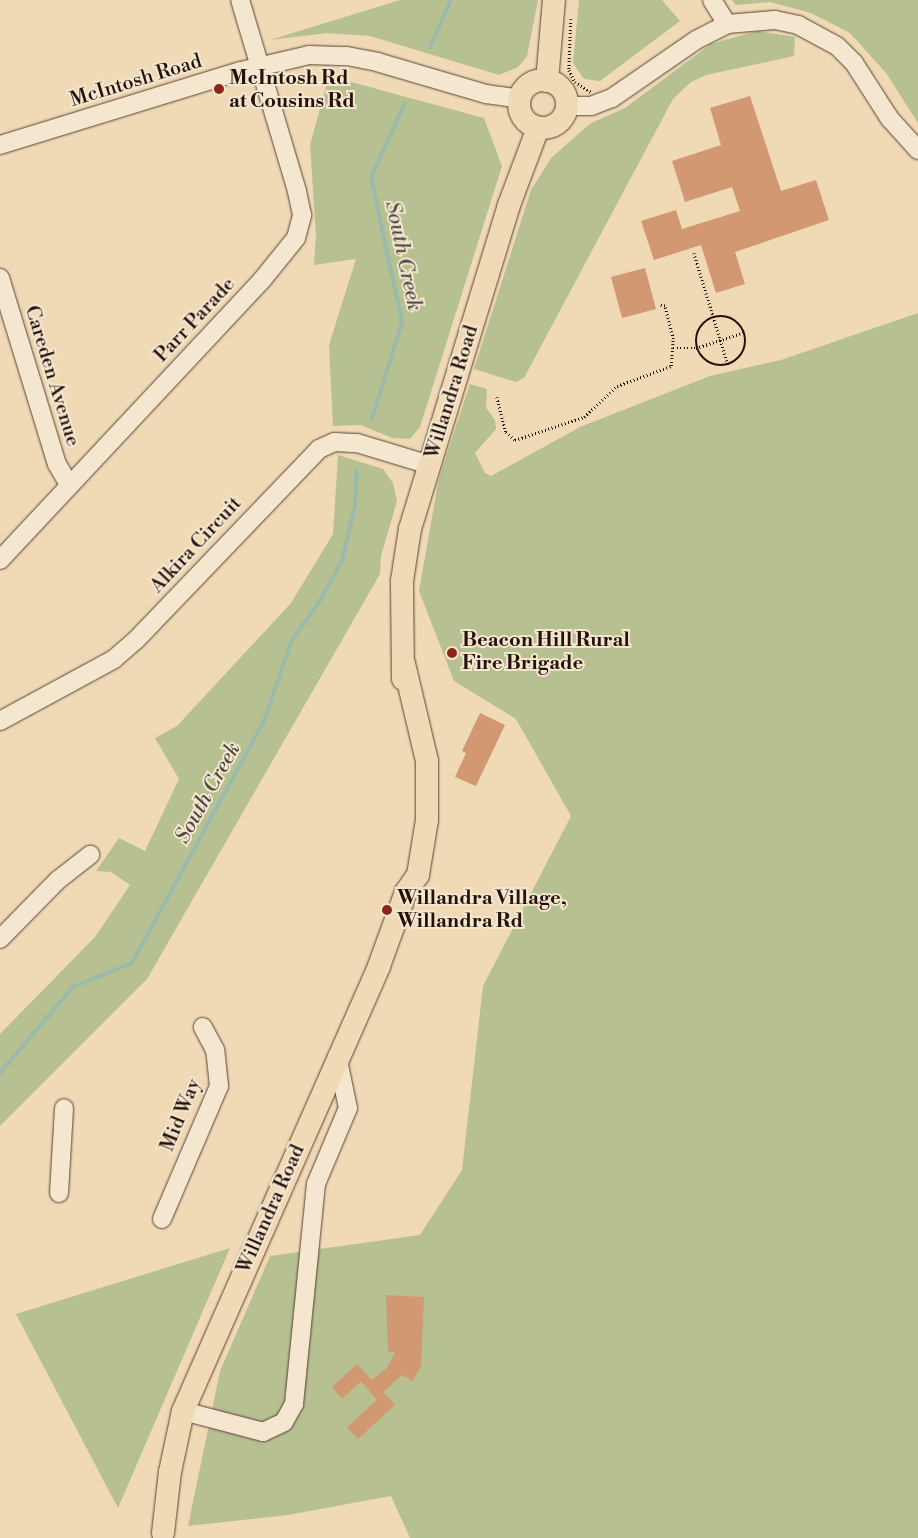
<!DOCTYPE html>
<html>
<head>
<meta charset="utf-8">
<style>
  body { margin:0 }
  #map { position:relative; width:918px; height:1538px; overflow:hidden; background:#f0d9b5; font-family:"Libre Bodoni",serif }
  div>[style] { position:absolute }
  .green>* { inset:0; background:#b6c090 }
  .stream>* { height:4px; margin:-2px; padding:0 2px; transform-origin:2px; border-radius:2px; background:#9abaab }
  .building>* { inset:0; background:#d29872 }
  .path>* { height:2.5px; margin-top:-1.25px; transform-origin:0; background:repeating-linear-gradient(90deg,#23110a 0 1px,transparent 0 3.5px) }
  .path>.ring { margin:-1.25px; padding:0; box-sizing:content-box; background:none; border:2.5px solid #23110a; border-radius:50% }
  .roads { filter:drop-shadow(0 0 1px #564335) drop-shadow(0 0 1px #564335) }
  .minor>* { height:18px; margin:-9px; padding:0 9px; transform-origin:9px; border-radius:9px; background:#f5e6cf }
  .major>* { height:22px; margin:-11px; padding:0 11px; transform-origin:11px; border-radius:11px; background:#f0d9b5 }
  .major>.ring { margin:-11px; padding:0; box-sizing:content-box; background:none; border:22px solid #f0d9b5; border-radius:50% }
  .dots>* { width:14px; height:14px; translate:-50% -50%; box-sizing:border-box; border:2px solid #f5e6cf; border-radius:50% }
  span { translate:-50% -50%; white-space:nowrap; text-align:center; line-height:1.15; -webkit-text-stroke:4px #f5e6cf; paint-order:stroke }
  .poi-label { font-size:20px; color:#23110a; font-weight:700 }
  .left { translate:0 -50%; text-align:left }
  .street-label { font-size:20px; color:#23110a }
  .water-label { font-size:21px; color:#4d4c42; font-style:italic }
</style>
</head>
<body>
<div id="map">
  <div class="green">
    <i style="clip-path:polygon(400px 0,538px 0,527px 56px,518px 67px,499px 75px,370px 36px,327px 33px,270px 40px)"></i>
    <i style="clip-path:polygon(579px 0,662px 0,680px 21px,600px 81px,584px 79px,573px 63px)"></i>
    <i style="clip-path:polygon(732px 0,918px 0,918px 123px,886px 73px,850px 33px,811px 13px,770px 2px,736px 5px)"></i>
    <i style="clip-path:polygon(757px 31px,795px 37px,794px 56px,706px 75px,691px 82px,673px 99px,524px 378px,516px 382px,474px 369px,531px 190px,551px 158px,591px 123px,625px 108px,711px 44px)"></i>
    <i style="clip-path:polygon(329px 76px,484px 118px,502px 166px,420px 427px,410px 439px,392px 438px,361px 425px,333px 426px,329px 345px,356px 259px,314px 265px,316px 235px,310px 145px)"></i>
    <i style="clip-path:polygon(918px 313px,918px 1538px,410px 1538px,391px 1496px,288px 1515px,188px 1526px,220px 1371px,270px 1256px,420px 1235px,462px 1170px,483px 986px,571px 816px,516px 719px,454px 681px,419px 591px,439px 478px,470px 384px,487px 389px,486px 408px,495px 420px,496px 429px,475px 453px,485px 473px,491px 476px,580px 427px,710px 376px,781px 360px)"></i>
    <i style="clip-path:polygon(338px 455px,383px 469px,393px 483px,397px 501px,381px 556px,380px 574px,147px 979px,0 1126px,0 1034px,95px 937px,130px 885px,111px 872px,96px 871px,119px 838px,145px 851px,179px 779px,155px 738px,177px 726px,291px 603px,333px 534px)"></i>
    <i style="clip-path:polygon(230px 1248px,118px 1508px,16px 1314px)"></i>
  </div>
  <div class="stream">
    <i style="left:430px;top:47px;width:51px;rotate:-65.9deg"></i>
    <i style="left:372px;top:419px;width:102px;rotate:-72.8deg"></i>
    <i style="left:402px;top:322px;width:148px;rotate:-102.1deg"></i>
    <i style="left:371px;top:177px;width:81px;rotate:-65.3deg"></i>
    <i style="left:0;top:1073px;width:113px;rotate:-49.7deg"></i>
    <i style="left:73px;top:987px;width:64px;rotate:-22.1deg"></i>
    <i style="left:132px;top:963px;width:276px;rotate:-61.4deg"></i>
    <i style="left:264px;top:721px;width:83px;rotate:-71.1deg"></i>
    <i style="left:291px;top:642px;width:49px;rotate:-55deg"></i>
    <i style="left:319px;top:602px;width:47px;rotate:-60.7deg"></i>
    <i style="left:342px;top:561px;width:57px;rotate:-76.9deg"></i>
    <i style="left:355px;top:505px;width:35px;rotate:-87deg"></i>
  </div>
  <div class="building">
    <i style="clip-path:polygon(750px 96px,781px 191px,816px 180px,829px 220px,735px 252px,745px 284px,716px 293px,701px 245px,654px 260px,641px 221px,676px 210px,682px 229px,740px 211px,732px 187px,685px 202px,672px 161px,721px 145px,710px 108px)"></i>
    <i style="clip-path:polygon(645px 268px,656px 309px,622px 318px,611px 277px)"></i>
    <i style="clip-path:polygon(480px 713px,505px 725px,476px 786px,455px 777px,466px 753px,462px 751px)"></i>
    <i style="clip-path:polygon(386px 1295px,424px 1297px,421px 1366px,413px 1381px,402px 1375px,383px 1392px,395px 1405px,358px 1439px,347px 1427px,377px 1400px,361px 1381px,342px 1399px,332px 1387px,357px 1364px,372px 1380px,387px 1368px,395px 1352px,388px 1352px)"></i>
  </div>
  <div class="path">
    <i style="left:571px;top:19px;width:51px;rotate:92.2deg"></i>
    <i style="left:569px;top:70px;width:13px;rotate:63deg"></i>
    <i style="left:575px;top:82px;width:19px;rotate:32deg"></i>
    <i style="left:694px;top:253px;width:117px;rotate:73.1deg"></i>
    <i class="ring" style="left:696px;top:316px;width:47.5px;height:47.5px"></i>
    <i style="left:673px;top:348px;width:23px"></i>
    <i style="left:696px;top:348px;width:52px;rotate:-18.1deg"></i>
    <i style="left:497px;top:397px;width:36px;rotate:76deg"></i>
    <i style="left:506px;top:432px;width:12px;rotate:42deg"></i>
    <i style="left:515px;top:440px;width:73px;rotate:-18.4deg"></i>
    <i style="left:584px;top:417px;width:45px;rotate:-43.2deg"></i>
    <i style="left:617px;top:386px;width:58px;rotate:-20.3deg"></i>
    <i style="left:671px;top:366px;width:27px;rotate:-86deg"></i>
    <i style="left:673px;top:339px;width:34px;rotate:-104deg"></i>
    <i style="left:665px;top:306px;width:6px;rotate:-171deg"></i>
  </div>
  <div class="roads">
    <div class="minor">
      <i style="left:712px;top:0;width:28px;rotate:58deg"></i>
      <i style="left:567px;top:106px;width:24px"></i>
      <i style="left:591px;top:106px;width:22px;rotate:-21deg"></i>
      <i style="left:612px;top:98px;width:102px;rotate:-34.6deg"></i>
      <i style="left:696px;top:40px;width:35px;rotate:-27deg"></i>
      <i style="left:727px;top:24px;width:48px;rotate:-4.8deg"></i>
      <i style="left:775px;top:20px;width:24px;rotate:12deg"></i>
      <i style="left:798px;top:25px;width:44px;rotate:28.3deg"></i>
      <i style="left:837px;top:46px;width:24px;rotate:45deg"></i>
      <i style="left:854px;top:63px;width:67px;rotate:57.3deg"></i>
      <i style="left:890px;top:119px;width:42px;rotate:47.9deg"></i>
      <i style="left:0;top:145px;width:252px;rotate:-17.1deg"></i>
      <i style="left:241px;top:71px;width:70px;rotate:-13.2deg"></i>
      <i style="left:309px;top:55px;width:38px;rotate:2deg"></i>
      <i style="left:347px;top:56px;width:31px;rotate:11deg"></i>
      <i style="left:377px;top:62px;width:114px;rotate:16.4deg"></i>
      <i style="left:486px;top:94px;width:34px;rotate:8deg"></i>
      <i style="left:0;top:278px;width:195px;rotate:73deg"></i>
      <i style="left:57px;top:464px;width:24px;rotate:60deg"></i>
      <i style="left:0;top:560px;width:383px;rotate:-46.9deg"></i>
      <i style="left:262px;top:280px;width:54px;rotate:-51deg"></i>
      <i style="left:296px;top:238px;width:24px;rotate:-75deg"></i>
      <i style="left:302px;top:215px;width:25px;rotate:-102deg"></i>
      <i style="left:297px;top:191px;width:199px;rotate:-106.6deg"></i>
      <i style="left:0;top:721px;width:130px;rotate:-28.5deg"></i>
      <i style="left:114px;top:659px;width:29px;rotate:-41deg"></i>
      <i style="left:136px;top:640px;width:265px;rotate:-46.2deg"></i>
      <i style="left:319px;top:449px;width:17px;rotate:-24deg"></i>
      <i style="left:335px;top:442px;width:22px;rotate:3deg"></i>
      <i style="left:357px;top:443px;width:76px;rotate:16.8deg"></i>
      <i style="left:0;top:939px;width:83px;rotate:-45.5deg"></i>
      <i style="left:58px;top:880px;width:41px;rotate:-38deg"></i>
      <i style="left:59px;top:1193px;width:85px;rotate:-86.6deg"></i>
      <i style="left:162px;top:1219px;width:145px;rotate:-66.8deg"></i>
      <i style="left:219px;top:1086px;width:36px;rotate:-96deg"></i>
      <i style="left:215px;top:1050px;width:26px;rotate:-118deg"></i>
      <i style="left:183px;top:1411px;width:83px;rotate:14.7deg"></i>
      <i style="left:263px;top:1432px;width:23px;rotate:-25deg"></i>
      <i style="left:284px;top:1422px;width:21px;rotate:-61deg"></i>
      <i style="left:294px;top:1404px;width:221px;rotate:-84.3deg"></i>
      <i style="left:316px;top:1184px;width:82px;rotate:-67.2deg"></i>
      <i style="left:348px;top:1108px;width:53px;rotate:-101.9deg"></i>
    </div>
    <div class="major">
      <i class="ring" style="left:519px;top:80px;width:26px;height:26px"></i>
      <i style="left:547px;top:81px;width:81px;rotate:-85.1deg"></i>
      <i style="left:403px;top:679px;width:98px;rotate:-90.6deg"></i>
      <i style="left:402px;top:581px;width:53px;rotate:-81.3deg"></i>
      <i style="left:410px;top:529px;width:339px;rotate:-73deg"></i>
      <i style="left:509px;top:205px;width:82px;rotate:-69.4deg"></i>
      <i style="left:163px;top:1533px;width:61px;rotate:-83.5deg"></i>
      <i style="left:170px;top:1472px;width:62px;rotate:-78deg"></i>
      <i style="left:183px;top:1411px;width:486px;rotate:-66.2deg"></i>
      <i style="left:379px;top:966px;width:79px;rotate:-70deg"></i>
      <i style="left:406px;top:892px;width:21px;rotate:-55deg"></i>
      <i style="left:418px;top:875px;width:56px;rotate:-80.7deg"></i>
      <i style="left:427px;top:820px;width:59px;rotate:-90deg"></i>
      <i style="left:427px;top:761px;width:100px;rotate:-103.3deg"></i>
    </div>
  </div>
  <div class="dots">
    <i style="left:219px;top:89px;background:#8f2418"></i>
    <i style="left:452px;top:653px;background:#8f2418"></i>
    <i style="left:387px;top:910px;background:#8f2418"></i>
  </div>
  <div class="poi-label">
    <span class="left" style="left:229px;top:90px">McIntosh Rd<br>at Cousins Rd</span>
    <span class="left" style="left:462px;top:652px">Beacon Hill Rural<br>Fire Brigade</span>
    <span class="left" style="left:397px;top:910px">Willandra Village,<br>Willandra Rd</span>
  </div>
  <div class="street-label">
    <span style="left:136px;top:81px;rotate:-17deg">McIntosh Road</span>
    <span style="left:195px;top:320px;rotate:-47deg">Parr Parade</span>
    <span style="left:52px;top:376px;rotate:73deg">Careden Avenue</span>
    <span style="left:452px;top:392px;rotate:-73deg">Willandra Road</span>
    <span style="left:196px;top:545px;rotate:-47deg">Alkira Circuit</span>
    <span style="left:181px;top:1115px;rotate:-68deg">Mid Way</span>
    <span style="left:271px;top:1209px;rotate:-66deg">Willandra Road</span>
  </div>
  <div class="water-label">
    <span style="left:403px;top:256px;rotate:78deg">South Creek</span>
    <span style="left:208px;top:793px;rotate:-61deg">South Creek</span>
  </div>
</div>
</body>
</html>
